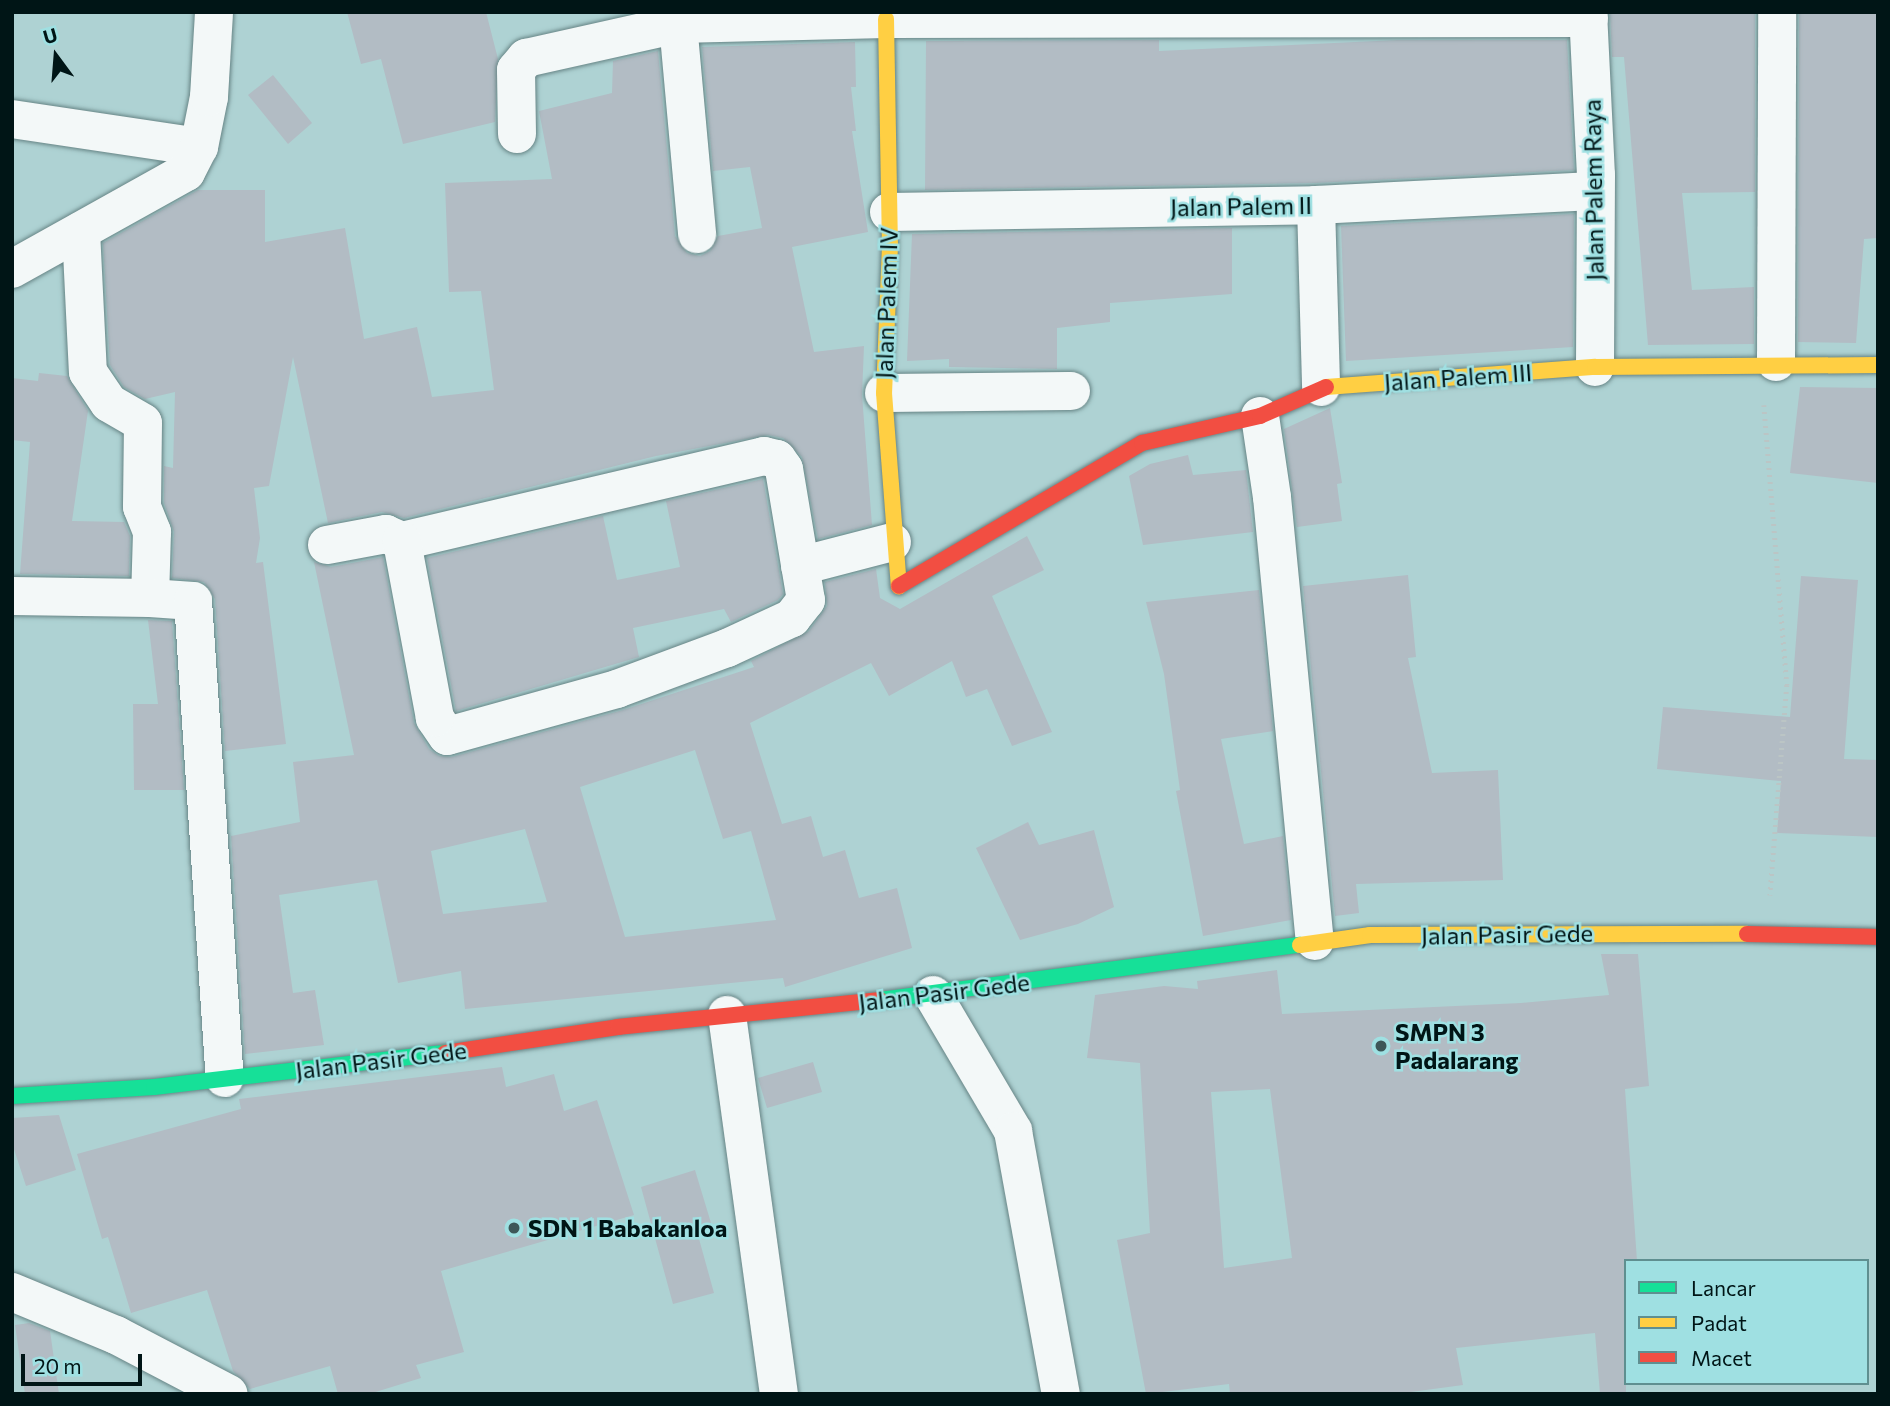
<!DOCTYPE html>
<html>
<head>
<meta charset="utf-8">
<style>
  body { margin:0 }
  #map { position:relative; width:1890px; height:1406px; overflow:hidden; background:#aed2d3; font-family:Commissioner,sans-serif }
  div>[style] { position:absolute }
  .building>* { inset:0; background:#b2bcc4 }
  .path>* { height:4.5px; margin-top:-2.25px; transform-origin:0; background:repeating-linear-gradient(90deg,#bbc5c5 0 2px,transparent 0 7px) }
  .roads { filter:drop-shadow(0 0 2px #668485) drop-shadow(0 0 2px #668485) }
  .street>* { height:38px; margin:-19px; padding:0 19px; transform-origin:19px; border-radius:19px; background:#f3f8f8 }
  .fast>* { height:16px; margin:-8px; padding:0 8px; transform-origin:8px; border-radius:8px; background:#16e098 }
  .slow>* { height:16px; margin:-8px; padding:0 8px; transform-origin:8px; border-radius:8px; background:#ffcf43 }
  .jam>* { height:16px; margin:-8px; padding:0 8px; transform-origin:8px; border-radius:8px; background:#f24e42 }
  .dots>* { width:19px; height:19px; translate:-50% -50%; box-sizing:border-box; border:4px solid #9fe0e2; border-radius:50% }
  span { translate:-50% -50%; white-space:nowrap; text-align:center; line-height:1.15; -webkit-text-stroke:5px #9fe0e2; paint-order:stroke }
  .street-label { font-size:24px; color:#001516 }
  .poi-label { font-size:24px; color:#001516; font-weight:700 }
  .left { translate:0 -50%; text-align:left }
  .frame { position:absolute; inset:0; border:14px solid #001516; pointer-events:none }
  .legend { position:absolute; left:1624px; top:1259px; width:245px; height:126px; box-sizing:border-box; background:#9fe0e2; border:2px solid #5f8f90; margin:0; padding:9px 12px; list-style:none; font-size:21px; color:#001516 }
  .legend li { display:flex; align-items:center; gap:14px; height:35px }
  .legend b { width:35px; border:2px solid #5f8f90 }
  .north { position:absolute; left:21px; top:21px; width:70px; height:70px; -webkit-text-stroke:5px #9fe0e2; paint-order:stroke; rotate:344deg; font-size:19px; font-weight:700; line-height:28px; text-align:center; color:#001516 }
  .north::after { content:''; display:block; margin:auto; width:24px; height:32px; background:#001516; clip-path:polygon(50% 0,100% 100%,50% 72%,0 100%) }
  .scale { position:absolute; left:21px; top:1354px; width:121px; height:32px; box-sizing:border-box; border:4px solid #001516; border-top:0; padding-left:9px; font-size:21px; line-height:24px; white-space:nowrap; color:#001516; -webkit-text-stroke:5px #9fe0e2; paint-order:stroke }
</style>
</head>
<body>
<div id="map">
  <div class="building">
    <i style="clip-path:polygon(347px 12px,486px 12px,498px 59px,495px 122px,403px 144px,381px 59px,361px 64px)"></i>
    <i style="clip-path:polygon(1610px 12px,1755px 12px,1755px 192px,1682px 193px,1692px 290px,1754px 287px,1754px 344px,1648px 345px,1624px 57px,1612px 57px)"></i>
    <i style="clip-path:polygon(1799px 12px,1878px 12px,1878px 238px,1864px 239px,1856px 343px,1798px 342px)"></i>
    <i style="clip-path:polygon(1159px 40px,1159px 51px,1398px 40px,1567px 40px,1574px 170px,1315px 183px,925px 190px,926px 41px)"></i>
    <i style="clip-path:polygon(855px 42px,856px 87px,851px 87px,856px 131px,852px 131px,868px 232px,792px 247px,814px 352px,864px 346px,862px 395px,872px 525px,818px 539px,802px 457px,783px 438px,768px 435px,656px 456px,404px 518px,382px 512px,328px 523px,293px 357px,269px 486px,254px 488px,260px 538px,256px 563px,263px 562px,286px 744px,225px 751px,215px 599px,204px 582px,172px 578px,174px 532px,164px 503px,164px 466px,173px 468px,175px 392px,145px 399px,124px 387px,110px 365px,103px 243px,198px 190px,265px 190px,265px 242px,345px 228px,364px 339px,417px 327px,432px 397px,494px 390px,481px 291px,449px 292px,445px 183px,552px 179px,539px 111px,612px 93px,613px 61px,658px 51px,675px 236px,687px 253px,700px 256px,710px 251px,718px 236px,762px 228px,750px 167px,713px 171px,702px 47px)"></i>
    <i style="clip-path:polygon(273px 75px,312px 123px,288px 144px,248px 95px)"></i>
    <i style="clip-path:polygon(1574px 214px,1573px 347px,1346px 361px,1341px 226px)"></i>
    <i style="clip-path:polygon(1232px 228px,1232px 294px,1110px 303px,1110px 322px,1057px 328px,1057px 369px,949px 367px,949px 359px,907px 361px,912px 234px)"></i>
    <i style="clip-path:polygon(39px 373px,67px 376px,88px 411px,72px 521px,124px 522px,130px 536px,129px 576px,20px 574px,30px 442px,12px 440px,12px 378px,38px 381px)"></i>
    <i style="clip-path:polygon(1800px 387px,1878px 388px,1878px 483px,1790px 473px)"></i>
    <i style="clip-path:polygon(1330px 408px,1342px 483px,1337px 484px,1342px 521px,1297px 527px,1284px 429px)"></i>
    <i style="clip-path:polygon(1188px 455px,1193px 475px,1246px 470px,1253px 532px,1143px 545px,1129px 476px,1150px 464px)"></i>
    <i style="clip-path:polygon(763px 479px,783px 594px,778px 600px,731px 622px,724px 609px,633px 628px,639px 657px,456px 711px,427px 558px,603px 516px,617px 580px,680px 567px,666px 501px)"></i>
    <i style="clip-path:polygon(evenodd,1027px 536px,1044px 570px,992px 596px,1052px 732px,1012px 746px,987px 689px,966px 697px,952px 661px,889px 696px,871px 663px,750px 723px,782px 824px,811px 816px,823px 857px,845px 850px,859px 898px,897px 888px,912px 948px,785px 987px,783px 978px,465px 1009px,461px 971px,398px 983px,377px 880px,279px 895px,293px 993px,315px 990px,324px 1045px,245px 1054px,231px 836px,300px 822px,293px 762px,354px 755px,314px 562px,331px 567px,383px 557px,414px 723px,429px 749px,439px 756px,452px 757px,623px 710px,754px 667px,751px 661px,809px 631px,827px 606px,825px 582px,876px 569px,880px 598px,900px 609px,1027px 536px,695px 750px,723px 839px,751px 831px,776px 920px,625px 937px,580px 787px,695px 750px,1027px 536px,525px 829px,547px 902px,443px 914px,431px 851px,525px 829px)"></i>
    <i style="clip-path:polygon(1408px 575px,1416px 657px,1408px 658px,1432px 773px,1498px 770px,1503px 880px,1356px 884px,1359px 913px,1335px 916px,1303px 586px)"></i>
    <i style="clip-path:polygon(1801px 576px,1858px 580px,1844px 759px,1878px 760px,1878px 837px,1777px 833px,1781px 781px,1657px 769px,1663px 707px,1790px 717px)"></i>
    <i style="clip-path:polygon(1259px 590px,1273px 731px,1221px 739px,1244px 844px,1283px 836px,1291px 920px,1203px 936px,1176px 791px,1180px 790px,1164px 674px,1146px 602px)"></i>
    <i style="clip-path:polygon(148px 620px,172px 621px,184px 790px,134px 790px,133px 704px,158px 704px)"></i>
    <i style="clip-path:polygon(1028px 822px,1039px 845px,1094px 830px,1114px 907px,1078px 924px,1020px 940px,976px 848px)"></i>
    <i style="clip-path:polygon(evenodd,1601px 954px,1638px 954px,1649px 1086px,1625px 1089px,1637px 1261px,1626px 1261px,1626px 1394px,1600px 1394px,1595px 1333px,1456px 1348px,1463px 1385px,1396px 1394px,1230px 1394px,1229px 1384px,1146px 1394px,1117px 1240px,1150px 1233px,1140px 1063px,1087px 1058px,1095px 995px,1164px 986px,1198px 989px,1197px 981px,1277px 970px,1282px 1014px,1521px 1003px,1609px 995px,1601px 954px,1270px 1089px,1292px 1258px,1224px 1268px,1211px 1092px,1270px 1089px)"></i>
    <i style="clip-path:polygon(813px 1062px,822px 1092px,767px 1108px,758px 1078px)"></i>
    <i style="clip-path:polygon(502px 1067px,506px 1087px,554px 1074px,564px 1111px,597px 1100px,634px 1215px,441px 1271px,464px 1352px,416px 1365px,421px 1378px,369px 1394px,338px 1394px,330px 1366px,250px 1389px,233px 1371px,207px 1290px,131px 1313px,108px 1237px,102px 1239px,77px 1154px,241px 1109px,239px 1099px)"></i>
    <i style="clip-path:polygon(59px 1115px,76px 1170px,26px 1186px,12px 1143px,12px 1118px)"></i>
    <i style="clip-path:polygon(695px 1170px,711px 1223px,696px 1228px,714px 1293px,673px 1304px,641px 1187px)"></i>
    <i style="clip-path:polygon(29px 1323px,50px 1331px,59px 1394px,25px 1394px,15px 1325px)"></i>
  </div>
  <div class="path">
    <i style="left:1764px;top:405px;width:281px;rotate:85.3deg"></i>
    <i style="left:1787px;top:685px;width:211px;rotate:94.6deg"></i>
  </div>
  <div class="roads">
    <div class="street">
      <i style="left:1588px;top:12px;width:163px;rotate:87.2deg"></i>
      <i style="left:1596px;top:175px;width:192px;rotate:90.3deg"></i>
      <i style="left:678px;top:24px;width:211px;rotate:84.8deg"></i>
      <i style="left:12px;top:119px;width:189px;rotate:8.5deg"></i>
      <i style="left:517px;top:134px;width:64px;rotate:-90.9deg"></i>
      <i style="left:516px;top:70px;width:16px;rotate:-50deg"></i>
      <i style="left:526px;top:58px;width:156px;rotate:-12.6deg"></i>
      <i style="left:678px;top:24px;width:208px;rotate:-1.4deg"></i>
      <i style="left:886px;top:19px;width:703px;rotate:-0.08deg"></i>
      <i style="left:1316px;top:205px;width:182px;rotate:88.4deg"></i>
      <i style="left:889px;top:212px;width:427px;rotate:-0.9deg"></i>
      <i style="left:1316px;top:205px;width:278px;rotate:-2.9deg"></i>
      <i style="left:81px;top:231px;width:141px;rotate:87.2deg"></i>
      <i style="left:88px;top:372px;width:37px;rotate:56deg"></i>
      <i style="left:109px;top:403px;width:39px;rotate:30deg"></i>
      <i style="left:143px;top:423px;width:84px;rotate:90.7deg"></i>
      <i style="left:142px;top:507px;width:27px;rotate:68deg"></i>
      <i style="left:152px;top:532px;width:66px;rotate:91.7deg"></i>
      <i style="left:150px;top:598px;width:43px;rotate:4deg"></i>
      <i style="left:193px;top:601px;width:478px;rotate:86.2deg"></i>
      <i style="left:12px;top:269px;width:199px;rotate:-29.1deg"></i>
      <i style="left:186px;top:172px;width:28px;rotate:-63deg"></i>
      <i style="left:199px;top:147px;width:51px;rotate:-78.7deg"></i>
      <i style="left:209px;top:97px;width:85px;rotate:-86.6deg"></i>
      <i style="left:1776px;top:362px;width:350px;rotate:-89.8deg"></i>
      <i style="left:884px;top:393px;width:187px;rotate:-0.6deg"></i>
      <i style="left:1260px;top:416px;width:82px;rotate:81.6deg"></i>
      <i style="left:1272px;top:497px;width:446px;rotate:84.5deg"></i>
      <i style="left:327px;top:545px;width:60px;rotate:-10.6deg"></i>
      <i style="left:386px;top:534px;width:17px;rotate:24deg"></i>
      <i style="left:402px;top:541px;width:372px;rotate:-13.2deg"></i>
      <i style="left:764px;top:456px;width:13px;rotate:13deg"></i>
      <i style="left:777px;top:459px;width:12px;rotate:55deg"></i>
      <i style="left:784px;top:469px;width:133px;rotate:80.5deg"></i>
      <i style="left:806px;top:600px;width:23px;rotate:128deg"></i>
      <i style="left:792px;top:618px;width:72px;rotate:155.2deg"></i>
      <i style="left:727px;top:648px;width:117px;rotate:159.6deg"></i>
      <i style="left:617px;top:689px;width:176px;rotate:164.5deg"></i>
      <i style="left:447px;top:736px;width:22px;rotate:-124deg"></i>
      <i style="left:435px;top:718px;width:180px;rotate:-100.6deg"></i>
      <i style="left:800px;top:566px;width:95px;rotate:-14.6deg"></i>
      <i style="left:12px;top:596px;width:138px;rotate:0.8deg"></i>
      <i style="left:933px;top:995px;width:158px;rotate:59.5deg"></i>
      <i style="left:1013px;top:1131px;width:267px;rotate:79.7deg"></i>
      <i style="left:727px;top:1015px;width:383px;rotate:82.2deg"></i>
      <i style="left:12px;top:1292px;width:113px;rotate:22.5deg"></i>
      <i style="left:116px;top:1335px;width:127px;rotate:27.6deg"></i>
    </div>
    <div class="fast">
      <i style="left:880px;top:1000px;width:424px;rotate:-7.5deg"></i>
      <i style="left:12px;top:1096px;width:142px;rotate:-3.6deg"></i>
      <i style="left:154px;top:1087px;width:293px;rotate:-6.7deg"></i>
    </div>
    <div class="slow">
      <i style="left:886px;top:19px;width:226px;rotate:89deg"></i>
      <i style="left:890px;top:245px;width:148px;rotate:92.3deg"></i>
      <i style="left:884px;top:393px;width:194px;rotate:85.6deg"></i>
      <i style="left:1326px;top:387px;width:270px;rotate:-4.3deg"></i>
      <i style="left:1595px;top:367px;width:283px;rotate:-0.4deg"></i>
      <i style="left:1300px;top:945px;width:71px;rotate:-8.1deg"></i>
      <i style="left:1370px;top:935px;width:377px;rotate:-0.2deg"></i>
    </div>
    <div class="jam">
      <i style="left:899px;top:586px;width:282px;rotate:-30.5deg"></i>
      <i style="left:1142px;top:443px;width:121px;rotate:-12.9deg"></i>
      <i style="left:1260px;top:416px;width:72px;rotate:-23.7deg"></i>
      <i style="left:1747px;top:934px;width:131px;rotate:1.3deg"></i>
      <i style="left:445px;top:1053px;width:175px;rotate:-8.5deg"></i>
      <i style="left:618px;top:1027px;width:263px;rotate:-5.9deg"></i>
    </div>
  </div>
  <div class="dots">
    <i style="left:1381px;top:1046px;background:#3d5758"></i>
    <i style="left:514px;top:1228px;background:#3d5758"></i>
  </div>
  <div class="street-label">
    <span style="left:1593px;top:190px;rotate:-91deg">Jalan Palem Raya</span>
    <span style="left:1241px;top:206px;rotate:-1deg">Jalan Palem II</span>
    <span style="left:886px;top:303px;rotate:-88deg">Jalan Palem IV</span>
    <span style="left:1458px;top:377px;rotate:-4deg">Jalan Palem III</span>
    <span style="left:1507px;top:934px;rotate:-1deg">Jalan Pasir Gede</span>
    <span style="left:944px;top:992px;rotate:-7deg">Jalan Pasir Gede</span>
    <span style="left:381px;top:1060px;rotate:-7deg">Jalan Pasir Gede</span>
  </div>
  <div class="poi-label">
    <span class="left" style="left:1395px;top:1046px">SMPN 3<br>Padalarang</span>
    <span class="left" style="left:528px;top:1228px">SDN 1 Babakanloa</span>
  </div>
  <div class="frame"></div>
  <ul class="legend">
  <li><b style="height:9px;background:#16e098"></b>Lancar</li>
  <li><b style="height:9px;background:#ffcf43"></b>Padat</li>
  <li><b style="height:9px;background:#f24e42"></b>Macet</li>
  </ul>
  <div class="north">U</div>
  <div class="scale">20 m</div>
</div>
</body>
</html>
